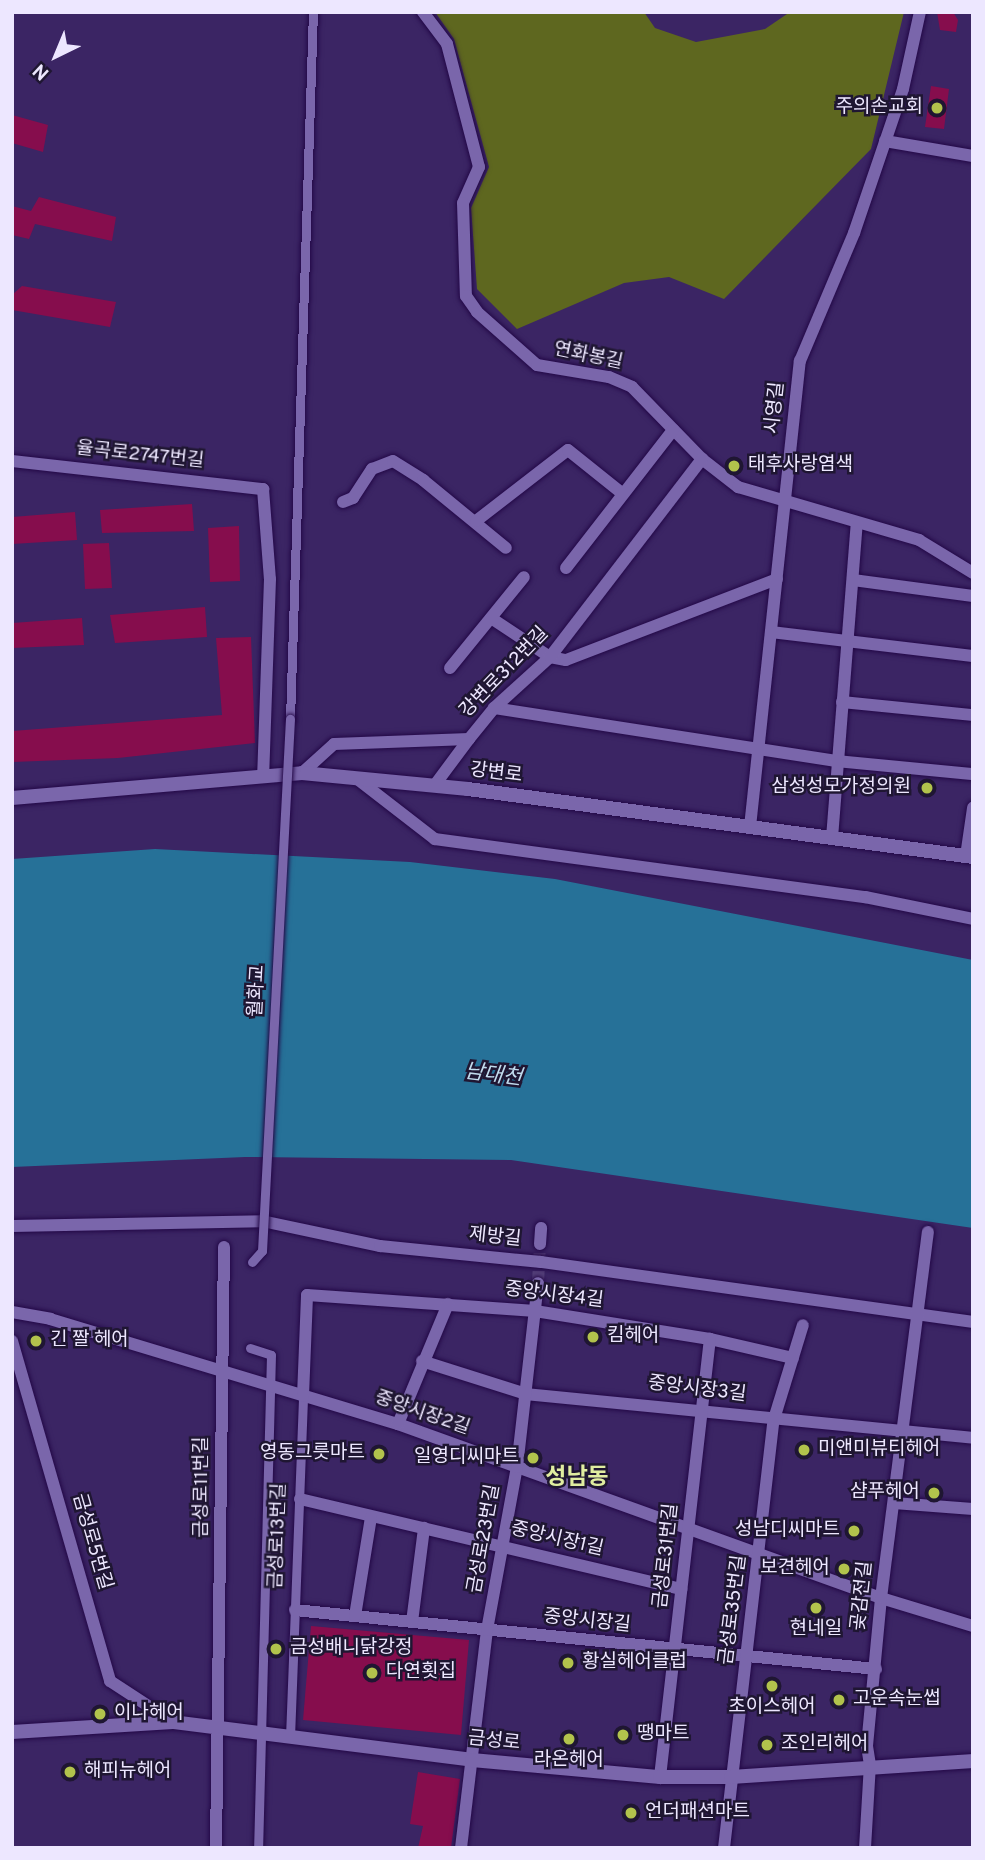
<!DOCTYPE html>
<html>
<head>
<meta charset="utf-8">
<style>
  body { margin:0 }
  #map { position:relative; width:985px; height:1860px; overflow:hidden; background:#3b2564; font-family:Overpass,"Noto Sans KR",sans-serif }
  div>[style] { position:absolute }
  .forest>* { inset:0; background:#5e671f }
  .water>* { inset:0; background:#267198 }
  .building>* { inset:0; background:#860d4d }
  .minor-tunnel>* { height:12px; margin-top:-6px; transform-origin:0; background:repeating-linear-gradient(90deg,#56427b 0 12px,transparent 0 18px) }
  .roads { filter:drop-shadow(0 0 2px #230847) drop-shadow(0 0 2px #230847) }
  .pedestrian>* { height:9px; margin:-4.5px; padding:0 4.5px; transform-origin:4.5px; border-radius:4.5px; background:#7a66ab }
  .minor>* { height:12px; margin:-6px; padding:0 6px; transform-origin:6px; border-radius:6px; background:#7a66ab }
  .tertiary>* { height:14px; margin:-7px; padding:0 7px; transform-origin:7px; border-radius:7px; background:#7a66ab }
  .bridges { filter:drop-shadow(0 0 2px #230847) drop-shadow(0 0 2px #230847) }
  .pedestrian-bridge>* { height:9px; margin:-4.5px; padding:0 4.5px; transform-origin:4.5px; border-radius:4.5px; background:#7a66ab }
  .dots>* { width:19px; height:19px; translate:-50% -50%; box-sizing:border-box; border:4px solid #1f1632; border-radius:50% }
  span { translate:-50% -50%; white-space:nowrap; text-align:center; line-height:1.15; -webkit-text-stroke:5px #1f1632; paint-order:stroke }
  .poi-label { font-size:19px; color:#ede7ff }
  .right { translate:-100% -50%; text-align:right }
  .left { translate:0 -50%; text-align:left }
  .street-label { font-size:19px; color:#ede7ff }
  .water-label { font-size:21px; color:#c0dbed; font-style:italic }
  .quarter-label { font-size:23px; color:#e0eda0; font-weight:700 }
  .frame { position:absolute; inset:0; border:14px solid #ede7ff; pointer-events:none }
  .north { position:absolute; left:21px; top:21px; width:70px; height:70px; -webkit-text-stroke:5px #1f1632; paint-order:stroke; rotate:223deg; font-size:19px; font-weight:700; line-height:28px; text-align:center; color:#ede7ff }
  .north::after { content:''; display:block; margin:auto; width:24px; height:32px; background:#ede7ff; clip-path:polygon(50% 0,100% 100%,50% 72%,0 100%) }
</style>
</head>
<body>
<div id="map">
  <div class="forest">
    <i style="clip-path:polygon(435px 12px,644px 12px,655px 28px,696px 42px,765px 29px,790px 12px,904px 12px,871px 149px,724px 299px,669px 277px,624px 283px,517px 329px,477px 289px,471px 208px,489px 167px,454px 39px)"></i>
  </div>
  <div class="water">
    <i style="clip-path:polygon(155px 849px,410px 862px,555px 879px,973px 960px,973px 1228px,511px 1160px,245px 1157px,12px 1167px,12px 859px)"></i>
  </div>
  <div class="building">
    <i style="clip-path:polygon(937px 12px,953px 12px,958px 20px,956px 32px,940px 30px)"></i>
    <i style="clip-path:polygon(931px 86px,949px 89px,944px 129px,925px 127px)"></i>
    <i style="clip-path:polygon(12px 115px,48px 125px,43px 152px,12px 143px)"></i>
    <i style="clip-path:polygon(39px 197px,116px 217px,112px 241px,35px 224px,29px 239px,12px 235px,12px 206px,31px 211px)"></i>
    <i style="clip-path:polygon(22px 286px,116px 302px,110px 327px,12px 310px,12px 295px)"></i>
    <i style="clip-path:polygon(192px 504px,194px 531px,102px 533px,100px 510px)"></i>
    <i style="clip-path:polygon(75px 512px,77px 540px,12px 544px,12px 517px)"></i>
    <i style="clip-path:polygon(239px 526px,240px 581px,210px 582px,208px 528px)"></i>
    <i style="clip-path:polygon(109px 543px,112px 588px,85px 589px,83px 544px)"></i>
    <i style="clip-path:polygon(205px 607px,207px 637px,115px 643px,110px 615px)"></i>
    <i style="clip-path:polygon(82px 618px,84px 645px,12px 648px,12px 623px)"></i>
    <i style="clip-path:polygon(251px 637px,255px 743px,118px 758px,12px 762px,12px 731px,222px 715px,216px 638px)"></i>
    <i style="clip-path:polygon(311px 1626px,469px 1640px,461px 1735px,303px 1720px)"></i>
    <i style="clip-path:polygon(418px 1772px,460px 1779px,451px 1848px,418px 1848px,423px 1826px,410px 1824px)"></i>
  </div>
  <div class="minor-tunnel">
    <i style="left:538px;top:1283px;width:39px;rotate:-87deg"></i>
  </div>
  <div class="roads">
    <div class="pedestrian">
      <i style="left:290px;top:719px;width:707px;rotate:-88.14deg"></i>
      <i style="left:250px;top:1348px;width:22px;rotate:18deg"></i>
      <i style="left:271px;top:1355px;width:493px;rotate:91.5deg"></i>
      <i style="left:290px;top:1737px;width:341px;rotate:-87.8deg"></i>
    </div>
    <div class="minor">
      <i style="left:423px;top:12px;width:40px;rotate:53deg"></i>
      <i style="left:447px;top:44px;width:127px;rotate:75.4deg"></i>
      <i style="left:479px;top:167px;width:39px;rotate:114deg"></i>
      <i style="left:463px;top:203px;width:93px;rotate:88.2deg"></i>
      <i style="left:466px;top:296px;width:19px;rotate:55deg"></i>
      <i style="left:477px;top:312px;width:80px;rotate:41.5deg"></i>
      <i style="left:537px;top:365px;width:73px;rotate:9.5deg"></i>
      <i style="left:609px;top:377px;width:25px;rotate:23deg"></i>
      <i style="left:632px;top:387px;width:100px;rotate:45.8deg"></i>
      <i style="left:702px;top:459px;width:46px;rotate:37.9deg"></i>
      <i style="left:738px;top:487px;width:189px;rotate:16.3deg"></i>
      <i style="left:919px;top:540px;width:63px;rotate:31.4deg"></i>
      <i style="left:885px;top:141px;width:89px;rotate:9.7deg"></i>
      <i style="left:12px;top:461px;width:253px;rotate:6.4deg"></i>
      <i style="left:263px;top:489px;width:90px;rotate:85.6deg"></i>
      <i style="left:270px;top:579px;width:197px;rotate:92deg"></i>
      <i style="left:343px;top:502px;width:11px;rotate:-22deg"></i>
      <i style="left:353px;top:498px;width:35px;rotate:-57deg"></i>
      <i style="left:372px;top:469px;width:22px;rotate:-21deg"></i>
      <i style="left:393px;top:461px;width:36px;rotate:32deg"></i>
      <i style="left:423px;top:480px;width:107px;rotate:39.3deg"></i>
      <i style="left:476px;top:521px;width:116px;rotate:-37.7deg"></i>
      <i style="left:568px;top:450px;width:70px;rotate:38.7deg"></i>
      <i style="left:566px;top:568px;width:175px;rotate:-52.2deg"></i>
      <i style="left:853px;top:580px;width:121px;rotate:7.6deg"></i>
      <i style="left:491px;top:618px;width:71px;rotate:33.5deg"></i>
      <i style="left:550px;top:657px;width:16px;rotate:11deg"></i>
      <i style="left:566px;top:660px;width:226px;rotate:-21deg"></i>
      <i style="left:771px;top:632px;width:203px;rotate:6.8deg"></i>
      <i style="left:450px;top:668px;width:117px;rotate:-50.9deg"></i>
      <i style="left:842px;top:702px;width:132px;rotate:5.7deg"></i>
      <i style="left:494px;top:708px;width:347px;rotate:8.8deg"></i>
      <i style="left:837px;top:761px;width:137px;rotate:5.5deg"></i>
      <i style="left:302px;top:773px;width:43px;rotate:-42.2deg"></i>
      <i style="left:334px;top:744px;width:135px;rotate:-2.1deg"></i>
      <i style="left:469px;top:739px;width:40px;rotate:-51deg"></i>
      <i style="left:494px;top:708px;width:76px;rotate:-42.3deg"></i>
      <i style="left:550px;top:657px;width:250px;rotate:-52.5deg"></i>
      <i style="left:356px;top:778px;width:100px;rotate:37.7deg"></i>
      <i style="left:435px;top:839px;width:434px;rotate:7.7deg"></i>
      <i style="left:865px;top:897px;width:110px;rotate:11.5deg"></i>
      <i style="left:434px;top:786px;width:59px;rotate:-53.3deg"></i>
      <i style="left:750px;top:827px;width:469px;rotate:-83.9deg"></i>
      <i style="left:800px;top:361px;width:139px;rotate:-67.1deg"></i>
      <i style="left:854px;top:233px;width:152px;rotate:-71.2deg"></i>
      <i style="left:903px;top:89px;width:79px;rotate:-77.6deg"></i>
      <i style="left:832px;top:838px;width:316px;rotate:-85.5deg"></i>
      <i style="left:966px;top:856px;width:49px;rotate:-81.7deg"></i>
      <i style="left:12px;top:1226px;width:250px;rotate:-1.1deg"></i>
      <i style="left:262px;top:1221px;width:121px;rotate:12deg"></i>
      <i style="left:380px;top:1246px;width:162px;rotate:5.7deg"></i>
      <i style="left:541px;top:1262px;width:436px;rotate:7.9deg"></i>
      <i style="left:540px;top:1244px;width:16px;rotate:-86deg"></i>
      <i style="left:12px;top:1312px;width:39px;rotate:10deg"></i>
      <i style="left:50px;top:1319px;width:363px;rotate:16.8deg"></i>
      <i style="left:398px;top:1424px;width:513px;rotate:19.81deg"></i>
      <i style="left:881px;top:1598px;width:96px;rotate:16.9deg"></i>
      <i style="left:12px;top:1341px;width:354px;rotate:73.9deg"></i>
      <i style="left:110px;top:1681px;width:75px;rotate:33.1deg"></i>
      <i style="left:422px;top:1361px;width:109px;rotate:17.6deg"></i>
      <i style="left:526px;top:1394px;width:449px;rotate:5.6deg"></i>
      <i style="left:303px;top:1396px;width:101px;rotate:-87.7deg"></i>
      <i style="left:307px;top:1295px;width:229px;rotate:4deg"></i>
      <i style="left:535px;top:1311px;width:177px;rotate:9.1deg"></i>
      <i style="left:710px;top:1339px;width:85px;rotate:12.9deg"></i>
      <i style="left:398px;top:1424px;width:130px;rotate:-67.4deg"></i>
      <i style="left:300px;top:1499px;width:392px;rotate:13.3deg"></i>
      <i style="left:894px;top:1503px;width:79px;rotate:4.3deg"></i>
      <i style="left:295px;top:1610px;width:584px;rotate:5.8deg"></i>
      <i style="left:355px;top:1616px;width:100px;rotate:-80.8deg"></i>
      <i style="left:412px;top:1622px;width:95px;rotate:-82.7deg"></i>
      <i style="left:660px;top:1777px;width:441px;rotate:-83.5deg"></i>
      <i style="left:216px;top:1848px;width:601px;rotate:-89.24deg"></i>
      <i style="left:461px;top:1848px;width:220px;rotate:-83.2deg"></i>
      <i style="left:487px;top:1630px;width:166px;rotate:-79.6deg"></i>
      <i style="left:517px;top:1467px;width:185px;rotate:-83.5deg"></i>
      <i style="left:724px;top:1848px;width:432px;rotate:-83.4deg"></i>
      <i style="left:774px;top:1419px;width:98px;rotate:-72.9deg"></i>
      <i style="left:865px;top:1848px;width:83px;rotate:-86.6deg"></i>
      <i style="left:870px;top:1765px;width:19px;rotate:-99deg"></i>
      <i style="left:867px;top:1746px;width:149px;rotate:-84.6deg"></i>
      <i style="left:881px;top:1598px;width:369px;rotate:-82.7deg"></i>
    </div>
    <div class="tertiary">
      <i style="left:12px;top:798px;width:291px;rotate:-4.9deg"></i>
      <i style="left:302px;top:773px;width:167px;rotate:5.5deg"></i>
      <i style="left:468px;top:789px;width:510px;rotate:7.67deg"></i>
      <i style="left:12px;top:1732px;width:161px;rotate:-3.6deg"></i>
      <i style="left:173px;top:1722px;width:301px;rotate:7.2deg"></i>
      <i style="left:472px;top:1760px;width:189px;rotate:5.2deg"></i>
      <i style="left:660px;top:1777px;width:71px"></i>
      <i style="left:731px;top:1777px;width:243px;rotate:-3.8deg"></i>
    </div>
  </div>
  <div class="bridges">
    <div class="pedestrian-bridge">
      <i style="left:252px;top:1262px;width:15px;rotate:-48deg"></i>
      <i style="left:262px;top:1251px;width:533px;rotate:-86.99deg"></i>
    </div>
  </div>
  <div class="dots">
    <i style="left:937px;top:108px;background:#b2c34c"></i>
    <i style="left:734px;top:466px;background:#b2c34c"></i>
    <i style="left:927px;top:788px;background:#b2c34c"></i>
    <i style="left:593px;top:1337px;background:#b2c34c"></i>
    <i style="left:36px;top:1341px;background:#b2c34c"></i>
    <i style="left:804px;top:1450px;background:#b2c34c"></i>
    <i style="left:379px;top:1454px;background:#b2c34c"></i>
    <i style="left:533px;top:1458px;background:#b2c34c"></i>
    <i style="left:934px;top:1493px;background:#b2c34c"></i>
    <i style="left:854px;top:1531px;background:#b2c34c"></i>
    <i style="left:844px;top:1569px;background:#b2c34c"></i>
    <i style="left:816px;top:1608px;background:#b2c34c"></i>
    <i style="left:276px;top:1649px;background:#b2c34c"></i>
    <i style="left:568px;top:1663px;background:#b2c34c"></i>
    <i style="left:372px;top:1673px;background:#b2c34c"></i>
    <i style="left:772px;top:1686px;background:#b2c34c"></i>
    <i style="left:839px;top:1700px;background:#b2c34c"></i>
    <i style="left:100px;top:1714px;background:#b2c34c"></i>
    <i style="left:623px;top:1735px;background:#b2c34c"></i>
    <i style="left:569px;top:1739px;background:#b2c34c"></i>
    <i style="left:767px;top:1745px;background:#b2c34c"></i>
    <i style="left:70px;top:1772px;background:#b2c34c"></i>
    <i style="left:631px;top:1813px;background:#b2c34c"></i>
  </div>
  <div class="poi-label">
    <span class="right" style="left:923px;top:108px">주의손교회</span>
    <span class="left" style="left:748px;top:466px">태후사랑염색</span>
    <span class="right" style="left:911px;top:788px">삼성성모가정의원</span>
    <span class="left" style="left:607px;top:1337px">킴헤어</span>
    <span class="left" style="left:50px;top:1341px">긴 짤 헤어</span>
    <span class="left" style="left:818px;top:1450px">미앤미뷰티헤어</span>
    <span class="right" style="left:365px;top:1454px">영동그릇마트</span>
    <span class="right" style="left:519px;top:1458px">일영디씨마트</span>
    <span class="right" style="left:920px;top:1493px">샴푸헤어</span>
    <span class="right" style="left:840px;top:1531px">성남디씨마트</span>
    <span class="right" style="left:830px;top:1569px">보견헤어</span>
    <span style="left:816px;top:1630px">현네일</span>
    <span class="left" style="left:290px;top:1649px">금성배니닭강정</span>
    <span class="left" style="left:582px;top:1663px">황실헤어클럽</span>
    <span class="left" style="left:386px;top:1673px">다연횟집</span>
    <span class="left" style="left:853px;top:1700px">고운속눈썹</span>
    <span style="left:772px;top:1708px">초이스헤어</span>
    <span class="left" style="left:114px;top:1714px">이나헤어</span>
    <span class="left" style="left:637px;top:1735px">땡마트</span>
    <span class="left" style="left:781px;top:1745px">조인리헤어</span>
    <span style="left:569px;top:1761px">라온헤어</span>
    <span class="left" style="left:84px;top:1772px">해피뉴헤어</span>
    <span class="left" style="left:645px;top:1813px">언더패션마트</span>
  </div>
  <div class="street-label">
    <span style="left:588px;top:357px;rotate:12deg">연화봉길</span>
    <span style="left:776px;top:408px;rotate:-84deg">시영길</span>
    <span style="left:140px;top:456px;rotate:6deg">율곡로2747번길</span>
    <span style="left:505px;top:673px;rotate:-46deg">강변로312번길</span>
    <span style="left:496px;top:774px;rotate:7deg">강변로</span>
    <span style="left:258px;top:991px;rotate:-87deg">월화교</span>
    <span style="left:495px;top:1238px;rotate:6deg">제방길</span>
    <span style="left:554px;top:1296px;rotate:7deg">중앙시장4길</span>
    <span style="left:697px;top:1390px;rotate:7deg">중앙시장3길</span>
    <span style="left:422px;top:1414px;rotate:19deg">중앙시장2길</span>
    <span style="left:203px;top:1487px;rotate:-90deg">금성로11번길</span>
    <span style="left:279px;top:1536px;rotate:-88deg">금성로13번길</span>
    <span style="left:485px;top:1539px;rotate:-80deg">금성로23번길</span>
    <span style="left:557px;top:1540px;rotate:13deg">중앙시장1길</span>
    <span style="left:91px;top:1542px;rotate:74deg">금성로5번길</span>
    <span style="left:667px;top:1556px;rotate:-84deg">금성로31번길</span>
    <span style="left:863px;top:1596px;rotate:-84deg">곶감전길</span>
    <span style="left:734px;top:1610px;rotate:-83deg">금성로35번길</span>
    <span style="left:587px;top:1622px;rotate:6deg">중앙시장길</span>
    <span style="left:494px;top:1742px;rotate:6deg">금성로</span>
  </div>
  <div class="water-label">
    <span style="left:493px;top:1076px;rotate:7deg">남대천</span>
  </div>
  <div class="quarter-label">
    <span style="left:577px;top:1479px">성남동</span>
  </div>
  <div class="frame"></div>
  <div class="north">N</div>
</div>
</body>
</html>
